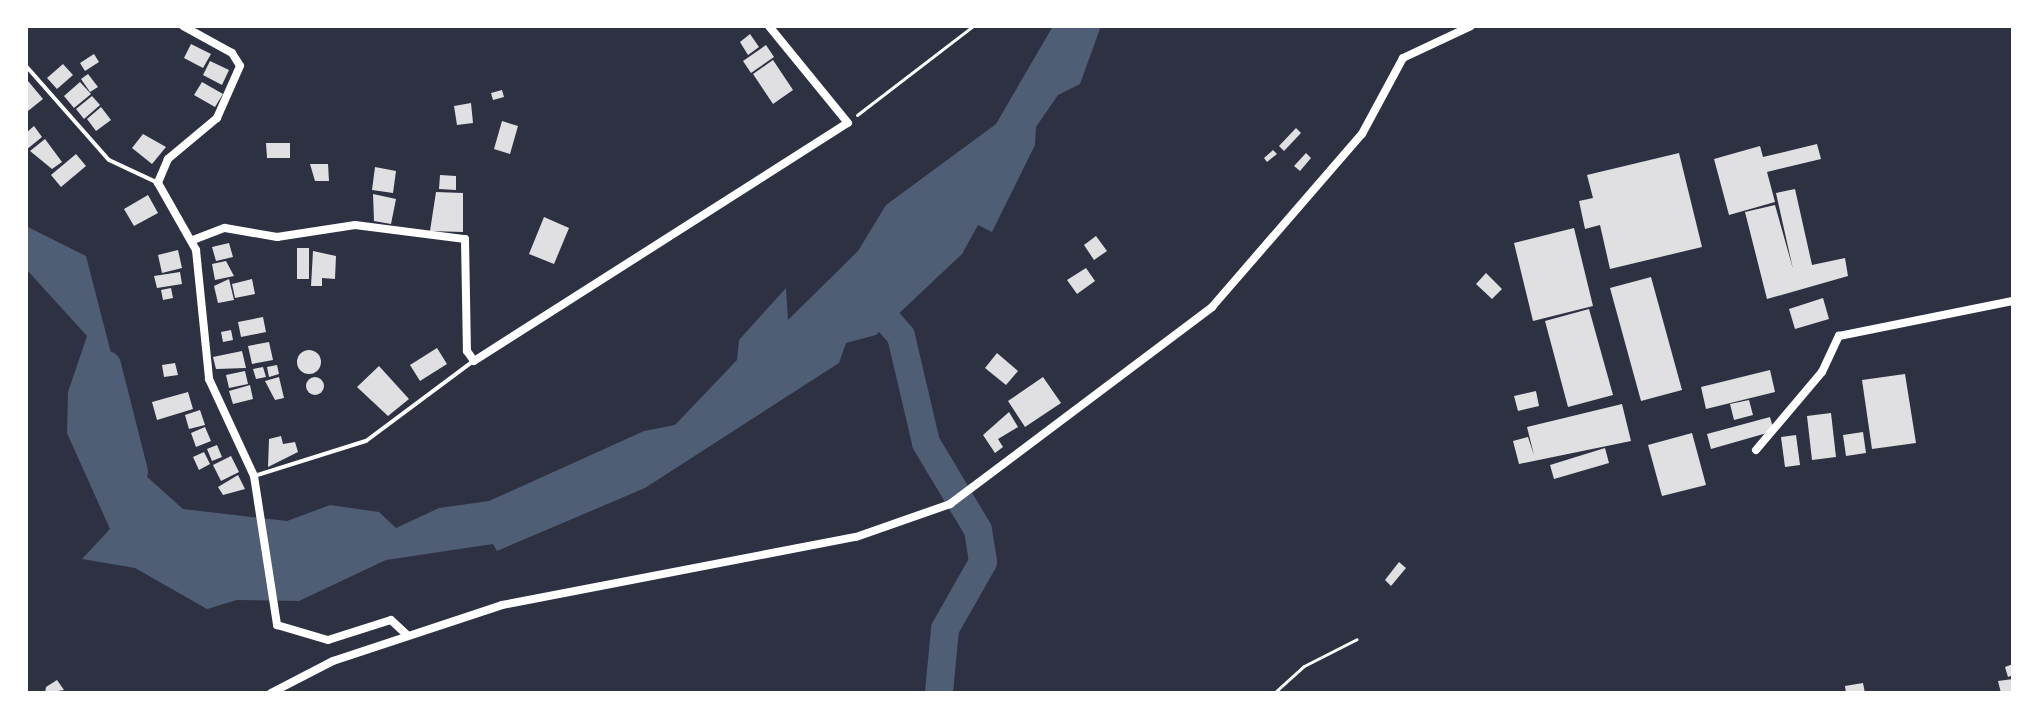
<!DOCTYPE html>
<html>
<head>
<meta charset="utf-8">
<style>
  body { margin:0 }
  #map { position:relative; width:2039px; height:719px; overflow:hidden; background:#2d3142; font-family:"Public Sans",sans-serif }
  div>[style] { position:absolute }
  .water>* { inset:0; background:#4f5d75 }
  .river>* { height:28px; margin:-14px; padding:0 14px; transform-origin:14px; border-radius:14px; background:#4f5d75 }
  .building>* { inset:0; background:#e0e0e3 }
  .round { border-radius:50% }
  .path>* { height:3px; margin:-1.5px; padding:0 1.5px; transform-origin:1.5px; border-radius:1.5px; background:#fff }
  .service>* { height:4px; margin:-2px; padding:0 2px; transform-origin:2px; border-radius:2px; background:#fff }
  .minor>* { height:8px; margin:-4px; padding:0 4px; transform-origin:4px; border-radius:4px; background:#fff }
  span { translate:-50% -50%; white-space:nowrap; text-align:center; line-height:1.15; -webkit-text-stroke:8px #fff; paint-order:stroke }
  .frame { position:absolute; inset:0; border:28px solid #fff; pointer-events:none }
</style>
</head>
<body>
<div id="map">
  <div class="water">
    <i style="clip-path:polygon(1053px 26px,1101px 26px,1080px 84px,1058px 95px,1036px 127px,1035px 145px,992px 232px,978px 225px,962px 254px,876px 335px,846px 343px,839px 363px,645px 488px,497px 551px,493px 544px,386px 560px,299px 601px,237px 600px,207px 609px,135px 568px,82px 559px,110px 529px,67px 433px,68px 392px,87px 336px,26px 269px,26px 226px,86px 256px,119px 384px,115px 414px,145px 475px,183px 509px,287px 521px,330px 505px,379px 512px,396px 528px,439px 508px,489px 501px,644px 431px,675px 425px,737px 360px,739px 340px,786px 288px,788px 320px,858px 251px,886px 205px,996px 124px)"></i>
  </div>
  <div class="river">
    <i style="left:865px;top:294px;width:55px;rotate:49.4deg"></i>
    <i style="left:901px;top:336px;width:110px;rotate:76.8deg"></i>
    <i style="left:926px;top:443px;width:101px;rotate:59.1deg"></i>
    <i style="left:978px;top:530px;width:32px;rotate:81deg"></i>
    <i style="left:983px;top:562px;width:77px;rotate:119.6deg"></i>
    <i style="left:945px;top:629px;width:64px;rotate:95.4deg"></i>
    <i style="left:107px;top:365px;width:110px;rotate:75.8deg"></i>
  </div>
  <div class="building">
    <i style="clip-path:polygon(750px 34px,759px 47px,748px 55px,740px 42px)"></i>
    <i style="clip-path:polygon(191px 44px,211px 54px,203px 68px,184px 58px)"></i>
    <i style="clip-path:polygon(766px 45px,774px 57px,751px 73px,743px 61px)"></i>
    <i style="clip-path:polygon(94px 54px,99px 62px,85px 71px,80px 63px)"></i>
    <i style="clip-path:polygon(773px 60px,793px 90px,773px 104px,753px 74px)"></i>
    <i style="clip-path:polygon(210px 61px,229px 70px,222px 85px,203px 75px)"></i>
    <i style="clip-path:polygon(63px 64px,73px 75px,57px 89px,47px 78px)"></i>
    <i style="clip-path:polygon(88px 74px,98px 87px,90px 92px,81px 79px)"></i>
    <i style="clip-path:polygon(28px 81px,43px 99px,28px 111px,26px 82px)"></i>
    <i style="clip-path:polygon(80px 82px,91px 94px,74px 108px,64px 96px)"></i>
    <i style="clip-path:polygon(202px 82px,223px 94px,215px 107px,194px 95px)"></i>
    <i style="clip-path:polygon(502px 90px,504px 97px,493px 100px,491px 93px)"></i>
    <i style="clip-path:polygon(92px 96px,100px 105px,84px 119px,76px 109px)"></i>
    <i style="clip-path:polygon(471px 103px,473px 123px,457px 125px,454px 106px)"></i>
    <i style="clip-path:polygon(101px 107px,111px 120px,96px 131px,87px 119px)"></i>
    <i style="clip-path:polygon(502px 121px,518px 126px,510px 154px,494px 149px)"></i>
    <i style="clip-path:polygon(34px 126px,42px 137px,26px 150px,26px 133px)"></i>
    <i style="clip-path:polygon(1296px 128px,1301px 133px,1284px 151px,1279px 146px)"></i>
    <i style="clip-path:polygon(143px 134px,166px 147px,152px 164px,132px 148px)"></i>
    <i style="clip-path:polygon(45px 139px,62px 162px,52px 169px,30px 151px)"></i>
    <i style="clip-path:polygon(266px 143px,290px 143px,290px 158px,267px 158px)"></i>
    <i style="clip-path:polygon(1817px 144px,1821px 159px,1767px 172px,1775px 202px,1729px 215px,1714px 159px,1760px 146px,1763px 157px)"></i>
    <i style="clip-path:polygon(1273px 150px,1277px 154px,1267px 162px,1264px 158px)"></i>
    <i style="clip-path:polygon(1306px 153px,1311px 158px,1300px 171px,1294px 166px)"></i>
    <i style="clip-path:polygon(1679px 153px,1702px 247px,1610px 269px,1600px 225px,1585px 229px,1579px 201px,1593px 198px,1587px 175px)"></i>
    <i style="clip-path:polygon(76px 154px,86px 166px,61px 187px,51px 175px)"></i>
    <i style="clip-path:polygon(310px 164px,328px 164px,329px 181px,315px 181px)"></i>
    <i style="clip-path:polygon(375px 167px,396px 171px,393px 193px,372px 190px)"></i>
    <i style="clip-path:polygon(440px 175px,456px 176px,456px 190px,439px 189px)"></i>
    <i style="clip-path:polygon(1795px 189px,1812px 265px,1845px 258px,1848px 276px,1767px 299px,1745px 212px,1775px 205px,1793px 269px,1776px 193px)"></i>
    <i style="clip-path:polygon(436px 192px,463px 193px,463px 232px,430px 231px)"></i>
    <i style="clip-path:polygon(373px 194px,396px 199px,391px 224px,374px 221px)"></i>
    <i style="clip-path:polygon(148px 195px,158px 213px,134px 226px,124px 209px)"></i>
    <i style="clip-path:polygon(544px 217px,569px 228px,554px 264px,529px 254px)"></i>
    <i style="clip-path:polygon(1574px 228px,1593px 306px,1533px 321px,1514px 243px)"></i>
    <i style="clip-path:polygon(1096px 236px,1107px 251px,1094px 260px,1084px 245px)"></i>
    <i style="clip-path:polygon(229px 243px,233px 257px,216px 261px,212px 247px)"></i>
    <i style="clip-path:polygon(297px 248px,309px 248px,309px 279px,297px 279px)"></i>
    <i style="clip-path:polygon(178px 250px,182px 268px,162px 273px,158px 255px)"></i>
    <i style="clip-path:polygon(313px 251px,336px 256px,335px 279px,322px 278px,322px 286px,311px 286px)"></i>
    <i style="clip-path:polygon(226px 261px,234px 276px,215px 280px,212px 264px)"></i>
    <i style="clip-path:polygon(1086px 268px,1095px 281px,1077px 294px,1067px 280px)"></i>
    <i style="clip-path:polygon(180px 272px,182px 284px,157px 288px,154px 276px)"></i>
    <i style="clip-path:polygon(1486px 273px,1502px 289px,1492px 299px,1476px 284px)"></i>
    <i style="clip-path:polygon(1651px 277px,1682px 390px,1641px 401px,1610px 288px)"></i>
    <i style="clip-path:polygon(229px 279px,234px 300px,218px 303px,214px 286px)"></i>
    <i style="clip-path:polygon(252px 279px,255px 294px,235px 298px,232px 284px)"></i>
    <i style="clip-path:polygon(171px 288px,173px 298px,163px 300px,161px 290px)"></i>
    <i style="clip-path:polygon(1823px 298px,1829px 319px,1795px 329px,1789px 309px)"></i>
    <i style="clip-path:polygon(1589px 309px,1613px 395px,1568px 407px,1545px 321px)"></i>
    <i style="clip-path:polygon(263px 317px,266px 332px,241px 337px,238px 322px)"></i>
    <i style="clip-path:polygon(231px 330px,233px 340px,223px 342px,221px 332px)"></i>
    <i style="clip-path:polygon(269px 342px,273px 360px,252px 364px,248px 346px)"></i>
    <i style="clip-path:polygon(437px 348px,447px 364px,420px 381px,410px 365px)"></i>
    <i class="round" style="left:297px;top:350px;width:24px;height:24px"></i>
    <i style="clip-path:polygon(242px 351px,246px 368px,216px 369px,213px 357px)"></i>
    <i style="clip-path:polygon(997px 353px,1018px 371px,1006px 385px,985px 368px)"></i>
    <i style="clip-path:polygon(175px 363px,178px 375px,164px 377px,162px 365px)"></i>
    <i style="clip-path:polygon(277px 365px,279px 374px,269px 377px,267px 367px)"></i>
    <i style="clip-path:polygon(379px 366px,409px 399px,388px 416px,357px 387px)"></i>
    <i style="clip-path:polygon(263px 367px,266px 377px,256px 379px,253px 369px)"></i>
    <i style="clip-path:polygon(1770px 370px,1775px 392px,1706px 409px,1701px 387px)"></i>
    <i style="clip-path:polygon(245px 371px,248px 384px,229px 388px,226px 375px)"></i>
    <i style="clip-path:polygon(1905px 374px,1916px 443px,1872px 449px,1862px 380px)"></i>
    <i class="round" style="left:306px;top:377px;width:18px;height:18px"></i>
    <i style="clip-path:polygon(279px 377px,284px 398px,275px 400px,265px 381px)"></i>
    <i style="clip-path:polygon(1043px 377px,1061px 403px,1025px 427px,1008px 401px)"></i>
    <i style="clip-path:polygon(250px 385px,253px 399px,233px 404px,229px 391px)"></i>
    <i style="clip-path:polygon(1536px 391px,1539px 406px,1518px 411px,1514px 396px)"></i>
    <i style="clip-path:polygon(188px 392px,193px 409px,157px 420px,152px 402px)"></i>
    <i style="clip-path:polygon(1749px 400px,1753px 415px,1734px 420px,1730px 404px)"></i>
    <i style="clip-path:polygon(1622px 404px,1631px 441px,1519px 464px,1513px 441px,1528px 437px,1534px 455px,1527px 427px)"></i>
    <i style="clip-path:polygon(200px 410px,205px 425px,189px 429px,185px 415px)"></i>
    <i style="clip-path:polygon(1009px 412px,1018px 427px,998px 439px,1003px 447px,995px 453px,983px 435px)"></i>
    <i style="clip-path:polygon(1831px 413px,1836px 457px,1812px 460px,1807px 416px)"></i>
    <i style="clip-path:polygon(1770px 417px,1774px 431px,1711px 449px,1707px 434px)"></i>
    <i style="clip-path:polygon(205px 427px,211px 441px,196px 447px,191px 433px)"></i>
    <i style="clip-path:polygon(1863px 432px,1866px 453px,1846px 456px,1843px 435px)"></i>
    <i style="clip-path:polygon(1692px 433px,1706px 485px,1662px 496px,1648px 445px)"></i>
    <i style="clip-path:polygon(1796px 435px,1800px 465px,1785px 467px,1781px 437px)"></i>
    <i style="clip-path:polygon(281px 436px,283px 444px,295px 442px,298px 452px,268px 467px,269px 439px)"></i>
    <i style="clip-path:polygon(217px 445px,222px 457px,212px 461px,207px 449px)"></i>
    <i style="clip-path:polygon(1605px 448px,1609px 463px,1554px 479px,1550px 465px)"></i>
    <i style="clip-path:polygon(204px 452px,210px 464px,199px 470px,193px 457px)"></i>
    <i style="clip-path:polygon(231px 456px,239px 472px,221px 481px,213px 465px)"></i>
    <i style="clip-path:polygon(238px 475px,245px 489px,223px 495px,218px 487px)"></i>
    <i style="clip-path:polygon(1399px 562px,1406px 568px,1391px 586px,1385px 580px)"></i>
    <i style="clip-path:polygon(2013px 664px,2013px 675px,2008px 677px,2005px 667px)"></i>
    <i style="clip-path:polygon(2013px 679px,2013px 693px,2001px 693px,1998px 681px)"></i>
    <i style="clip-path:polygon(57px 680px,64px 690px,45px 693px,46px 687px)"></i>
    <i style="clip-path:polygon(1863px 683px,1865px 693px,1846px 693px,1845px 686px)"></i>
  </div>
  <div class="path">
    <i style="left:857px;top:115px;width:146px;rotate:-37.5deg"></i>
    <i style="left:1274px;top:693px;width:40px;rotate:-42deg"></i>
    <i style="left:1304px;top:666px;width:59px;rotate:-27deg"></i>
  </div>
  <div class="service">
    <i style="left:26px;top:66px;width:125px;rotate:48.6deg"></i>
    <i style="left:109px;top:160px;width:54px;rotate:25.1deg"></i>
    <i style="left:254px;top:476px;width:117px;rotate:-17.4deg"></i>
    <i style="left:366px;top:441px;width:132px;rotate:-36.7deg"></i>
  </div>
  <div class="minor">
    <i style="left:183px;top:26px;width:56px;rotate:28.9deg"></i>
    <i style="left:232px;top:53px;width:15px;rotate:58deg"></i>
    <i style="left:240px;top:66px;width:57px;rotate:113.9deg"></i>
    <i style="left:217px;top:118px;width:64px;rotate:140.1deg"></i>
    <i style="left:168px;top:159px;width:26px;rotate:113deg"></i>
    <i style="left:158px;top:183px;width:77px;rotate:60.4deg"></i>
    <i style="left:196px;top:250px;width:130px;rotate:84.2deg"></i>
    <i style="left:209px;top:379px;width:107px;rotate:65.1deg"></i>
    <i style="left:254px;top:476px;width:151px;rotate:81.2deg"></i>
    <i style="left:277px;top:625px;width:53px;rotate:16.4deg"></i>
    <i style="left:328px;top:640px;width:66px;rotate:-17.6deg"></i>
    <i style="left:391px;top:620px;width:22px;rotate:43deg"></i>
    <i style="left:193px;top:240px;width:34px;rotate:-21deg"></i>
    <i style="left:225px;top:228px;width:53px;rotate:9.8deg"></i>
    <i style="left:277px;top:237px;width:79px;rotate:-8.7deg"></i>
    <i style="left:355px;top:225px;width:111px;rotate:7.3deg"></i>
    <i style="left:465px;top:239px;width:112px;rotate:89deg"></i>
    <i style="left:467px;top:351px;width:12px;rotate:55deg"></i>
    <i style="left:474px;top:361px;width:443px;rotate:-32.5deg"></i>
    <i style="left:848px;top:123px;width:125px;rotate:-129.2deg"></i>
    <i style="left:1756px;top:450px;width:102px;rotate:-49.8deg"></i>
    <i style="left:1822px;top:372px;width:40px;rotate:-65deg"></i>
    <i style="left:1839px;top:336px;width:177px;rotate:-11.4deg"></i>
    <i style="left:271px;top:693px;width:70px;rotate:-27.3deg"></i>
    <i style="left:333px;top:661px;width:178px;rotate:-18.3deg"></i>
    <i style="left:502px;top:605px;width:360px;rotate:-10.9deg"></i>
    <i style="left:856px;top:537px;width:100px;rotate:-19.3deg"></i>
    <i style="left:950px;top:504px;width:328px;rotate:-36.9deg"></i>
    <i style="left:1212px;top:307px;width:229px;rotate:-49.1deg"></i>
    <i style="left:1362px;top:134px;width:86px;rotate:-61.7deg"></i>
    <i style="left:1403px;top:58px;width:75px;rotate:-25.2deg"></i>
  </div>
  <div class="frame"></div>
</div>
</body>
</html>
